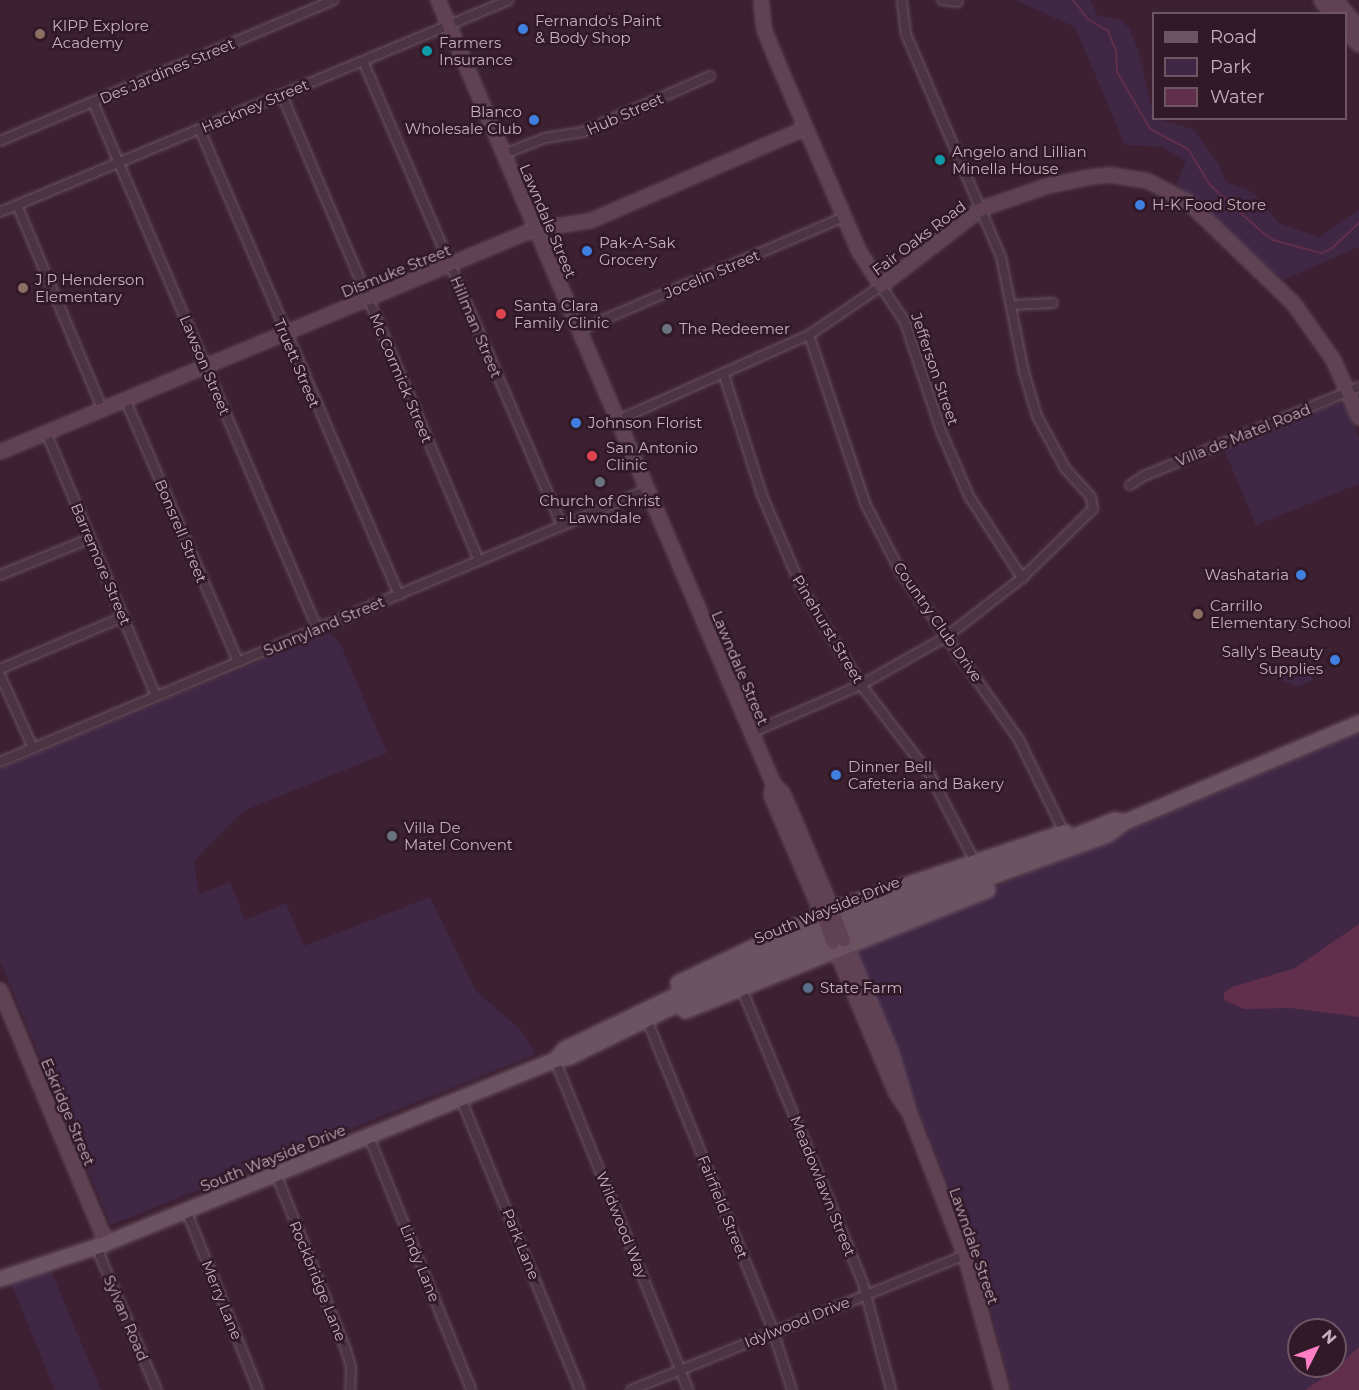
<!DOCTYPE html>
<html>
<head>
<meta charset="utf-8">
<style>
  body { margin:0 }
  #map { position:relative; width:1359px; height:1390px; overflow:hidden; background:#3d2031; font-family:Montserrat,sans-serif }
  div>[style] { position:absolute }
  .green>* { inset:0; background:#402746 }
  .water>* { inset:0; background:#612f4c }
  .stream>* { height:2px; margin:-1px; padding:0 1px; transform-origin:1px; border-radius:1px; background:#612f4c }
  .roads { filter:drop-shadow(0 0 2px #6a5260) drop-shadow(0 0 2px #6a5260) }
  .street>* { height:8px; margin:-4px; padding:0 4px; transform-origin:4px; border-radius:4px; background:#4d3442 }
  .secondary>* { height:12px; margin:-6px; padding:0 6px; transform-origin:6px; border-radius:6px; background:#604252 }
  .primary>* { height:14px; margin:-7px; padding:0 7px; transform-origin:7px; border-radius:7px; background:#6d5261 }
  .bridges { filter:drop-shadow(0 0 2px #6a5260) drop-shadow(0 0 2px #6a5260) }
  .secondary-bridge>* { height:12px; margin:-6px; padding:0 6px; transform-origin:6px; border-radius:6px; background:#604252 }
  .dots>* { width:16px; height:16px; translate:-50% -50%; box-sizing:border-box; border:3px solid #311927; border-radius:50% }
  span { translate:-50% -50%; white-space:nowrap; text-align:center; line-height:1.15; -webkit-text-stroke:5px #311927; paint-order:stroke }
  .poi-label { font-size:15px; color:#c9afbd }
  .left { translate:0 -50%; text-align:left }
  .right { translate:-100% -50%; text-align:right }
  .street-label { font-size:15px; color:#c9afbd }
  .legend { position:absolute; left:1152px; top:12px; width:195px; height:108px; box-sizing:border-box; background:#311927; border:2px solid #6e5563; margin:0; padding:8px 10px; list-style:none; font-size:18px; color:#c9afbd }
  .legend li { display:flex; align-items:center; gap:12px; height:30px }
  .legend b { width:30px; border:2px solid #6e5563 }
  .north { position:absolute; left:1287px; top:1318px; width:60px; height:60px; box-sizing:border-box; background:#311927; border:2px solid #6e5563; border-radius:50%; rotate:48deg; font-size:16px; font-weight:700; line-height:24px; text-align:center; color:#c9afbd }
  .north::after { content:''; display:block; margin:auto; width:21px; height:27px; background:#ff7ec4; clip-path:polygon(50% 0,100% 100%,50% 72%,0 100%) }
</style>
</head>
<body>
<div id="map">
  <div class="green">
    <i style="clip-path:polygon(1015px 0,1091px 0,1097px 15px,1121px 20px,1130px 29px,1139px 53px,1154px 118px,1193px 129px,1219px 164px,1226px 182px,1253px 192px,1279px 223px,1319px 237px,1359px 210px,1359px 247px,1283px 280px,1176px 184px,1186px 161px,1162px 147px,1125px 145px,1075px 27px)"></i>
    <i style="clip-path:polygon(1339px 402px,1347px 409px,1359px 438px,1359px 484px,1256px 525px,1224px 450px)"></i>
    <i style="clip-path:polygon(329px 632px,340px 643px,387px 753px,243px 811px,194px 861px,199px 894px,230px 882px,245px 920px,286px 903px,304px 946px,430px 897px,476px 991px,522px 1031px,536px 1054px,111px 1225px,0 961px,0 769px)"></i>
    <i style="clip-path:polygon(1292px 664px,1309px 671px,1313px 680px,1298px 687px,1271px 676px,1274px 669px)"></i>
    <i style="clip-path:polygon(evenodd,1359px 733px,1359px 1390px,1012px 1390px,973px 1246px,857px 957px,859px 945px,1359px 733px,1299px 1330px,1335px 1330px,1335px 1366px,1299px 1366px,1299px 1330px)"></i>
    <i style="clip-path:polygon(50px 1268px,101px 1390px,55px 1390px,10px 1281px)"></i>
  </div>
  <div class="water">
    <i style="clip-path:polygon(1359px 924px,1359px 1017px,1290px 1008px,1244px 1009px,1224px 1000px,1224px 993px,1232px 987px,1295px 968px)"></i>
    <i style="clip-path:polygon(1359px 1347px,1359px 1390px,1305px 1390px,1332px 1372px)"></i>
  </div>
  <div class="stream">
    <i style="left:1073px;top:0;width:24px;rotate:52deg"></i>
    <i style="left:1088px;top:19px;width:23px;rotate:31deg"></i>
    <i style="left:1108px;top:31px;width:22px;rotate:68deg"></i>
    <i style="left:1116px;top:51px;width:21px;rotate:87deg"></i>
    <i style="left:1117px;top:72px;width:66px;rotate:59.9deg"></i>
    <i style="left:1150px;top:129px;width:43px;rotate:27.8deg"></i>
    <i style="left:1188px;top:149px;width:42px;rotate:58.6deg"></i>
    <i style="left:1210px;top:185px;width:70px;rotate:42.1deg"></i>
    <i style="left:1262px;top:232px;width:14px;rotate:36deg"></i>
    <i style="left:1273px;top:240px;width:50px;rotate:15.2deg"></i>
    <i style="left:1321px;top:253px;width:11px;rotate:-22deg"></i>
    <i style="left:1331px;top:249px;width:38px;rotate:-43deg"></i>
  </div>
  <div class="roads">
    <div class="street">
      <i style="left:942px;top:0;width:16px;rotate:7deg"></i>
      <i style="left:363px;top:61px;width:506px;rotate:66.83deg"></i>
      <i style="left:282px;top:95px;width:506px;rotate:67.08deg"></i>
      <i style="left:93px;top:102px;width:572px;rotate:66.93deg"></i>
      <i style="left:200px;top:130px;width:506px;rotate:66.83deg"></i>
      <i style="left:0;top:141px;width:362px;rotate:-22.9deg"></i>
      <i style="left:504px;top:154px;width:44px;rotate:-21.3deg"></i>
      <i style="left:545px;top:138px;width:38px;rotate:-9deg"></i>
      <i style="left:583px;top:132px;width:139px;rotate:-23.8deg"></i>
      <i style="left:17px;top:205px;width:220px;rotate:67.3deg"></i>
      <i style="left:0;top:212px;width:551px;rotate:-22.61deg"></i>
      <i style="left:1012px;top:305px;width:41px;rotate:-2.8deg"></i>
      <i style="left:579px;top:330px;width:288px;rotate:-23.1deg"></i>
      <i style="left:809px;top:335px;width:179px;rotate:71.5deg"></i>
      <i style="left:866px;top:505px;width:74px;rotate:62.7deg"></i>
      <i style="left:900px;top:571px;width:207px;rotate:54.8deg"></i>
      <i style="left:1019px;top:740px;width:102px;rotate:63.9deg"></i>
      <i style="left:724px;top:375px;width:126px;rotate:72.4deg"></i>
      <i style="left:762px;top:495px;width:102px;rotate:66.9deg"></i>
      <i style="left:802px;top:589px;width:113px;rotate:58.4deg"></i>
      <i style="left:861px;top:685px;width:113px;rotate:52.5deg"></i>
      <i style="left:930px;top:775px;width:96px;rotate:62.6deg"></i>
      <i style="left:125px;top:399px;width:286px;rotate:66.7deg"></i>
      <i style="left:618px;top:420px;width:209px;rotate:-24deg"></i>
      <i style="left:809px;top:335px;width:87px;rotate:-34.2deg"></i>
      <i style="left:881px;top:286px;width:43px;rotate:56.3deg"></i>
      <i style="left:905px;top:322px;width:115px;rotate:71.7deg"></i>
      <i style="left:941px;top:431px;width:71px;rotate:66.7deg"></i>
      <i style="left:969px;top:496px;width:98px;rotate:57.1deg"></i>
      <i style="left:46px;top:432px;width:286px;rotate:67.4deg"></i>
      <i style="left:1130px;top:485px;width:17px;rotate:-33deg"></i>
      <i style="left:1144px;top:476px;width:233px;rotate:-22.5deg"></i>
      <i style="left:0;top:575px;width:96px;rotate:-22deg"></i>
      <i style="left:0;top:669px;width:134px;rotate:-22.9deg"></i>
      <i style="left:0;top:675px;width:80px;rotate:65.7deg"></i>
      <i style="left:751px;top:733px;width:120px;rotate:-23.6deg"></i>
      <i style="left:861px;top:685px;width:98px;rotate:-29.5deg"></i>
      <i style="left:946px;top:637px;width:96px;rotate:-37.8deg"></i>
      <i style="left:1022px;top:578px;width:99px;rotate:-44.2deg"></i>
      <i style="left:1093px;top:509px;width:12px;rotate:-99deg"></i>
      <i style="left:1091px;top:497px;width:39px;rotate:-132deg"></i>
      <i style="left:1065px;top:468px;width:59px;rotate:-118.3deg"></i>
      <i style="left:1037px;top:416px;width:46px;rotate:-106.5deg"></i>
      <i style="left:1024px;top:372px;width:117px;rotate:-101.3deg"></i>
      <i style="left:1001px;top:257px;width:242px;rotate:-113.1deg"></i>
      <i style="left:906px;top:34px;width:34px;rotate:-97deg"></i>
      <i style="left:0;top:762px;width:702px;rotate:-22.8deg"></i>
      <i style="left:741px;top:987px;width:320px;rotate:67.6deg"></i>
      <i style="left:863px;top:1283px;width:111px;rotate:75.3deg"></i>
      <i style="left:650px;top:1027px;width:318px;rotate:67.9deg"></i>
      <i style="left:770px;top:1322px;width:71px;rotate:72.1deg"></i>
      <i style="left:555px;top:1060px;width:356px;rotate:68deg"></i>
      <i style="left:461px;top:1099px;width:314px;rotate:67.8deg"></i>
      <i style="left:369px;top:1137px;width:273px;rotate:68deg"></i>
      <i style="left:276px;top:1174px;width:186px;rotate:68.3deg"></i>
      <i style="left:345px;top:1347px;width:21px;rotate:73deg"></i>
      <i style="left:351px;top:1367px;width:23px;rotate:92deg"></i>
      <i style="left:186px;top:1210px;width:194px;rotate:68.2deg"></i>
      <i style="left:102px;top:1245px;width:11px;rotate:100deg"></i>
      <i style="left:100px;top:1256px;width:146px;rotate:67deg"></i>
      <i style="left:631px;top:1390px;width:360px;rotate:-22deg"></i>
    </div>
    <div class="secondary">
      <i style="left:438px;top:0;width:854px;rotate:66.83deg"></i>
      <i style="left:774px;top:785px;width:11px;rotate:41deg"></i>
      <i style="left:782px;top:792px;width:24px;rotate:66deg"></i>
      <i style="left:792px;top:814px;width:112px;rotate:67.3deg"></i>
      <i style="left:761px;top:0;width:29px;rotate:84deg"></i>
      <i style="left:764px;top:29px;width:35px;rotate:68deg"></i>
      <i style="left:777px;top:61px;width:207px;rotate:66.7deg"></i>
      <i style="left:859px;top:251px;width:41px;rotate:57.8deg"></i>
      <i style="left:881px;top:286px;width:126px;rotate:-37.6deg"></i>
      <i style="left:981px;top:209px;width:70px;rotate:-19.2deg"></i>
      <i style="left:1047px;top:186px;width:45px;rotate:-11.6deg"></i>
      <i style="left:1091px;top:177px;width:19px;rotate:-6deg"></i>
      <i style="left:1110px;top:175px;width:38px;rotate:9deg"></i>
      <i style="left:1148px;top:181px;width:45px;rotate:27.7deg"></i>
      <i style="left:1188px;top:202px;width:147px;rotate:43.9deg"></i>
      <i style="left:1294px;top:304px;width:70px;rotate:54.9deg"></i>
      <i style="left:1334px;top:361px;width:62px;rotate:66.3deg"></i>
      <i style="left:1321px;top:0;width:18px;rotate:52deg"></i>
      <i style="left:1336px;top:0;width:36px;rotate:51deg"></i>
      <i style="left:1346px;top:30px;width:20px;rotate:49deg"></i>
      <i style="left:0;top:452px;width:580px;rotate:-22.63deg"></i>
      <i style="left:535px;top:229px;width:56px;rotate:-8.3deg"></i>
      <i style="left:590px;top:221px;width:235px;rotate:-23.3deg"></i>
      <i style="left:774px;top:785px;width:10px;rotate:107deg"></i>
      <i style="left:771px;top:795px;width:137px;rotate:66.8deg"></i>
      <i style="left:844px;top:940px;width:121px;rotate:67.2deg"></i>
      <i style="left:891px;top:1052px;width:65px;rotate:73deg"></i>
      <i style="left:910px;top:1114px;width:151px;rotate:68.7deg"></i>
      <i style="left:965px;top:1255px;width:140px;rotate:74.7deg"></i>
      <i style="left:833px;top:943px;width:163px;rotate:67.2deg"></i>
      <i style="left:896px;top:1093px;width:18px;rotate:56deg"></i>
      <i style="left:0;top:990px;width:268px;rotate:67.2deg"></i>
      <i style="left:104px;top:1237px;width:8px;rotate:104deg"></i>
    </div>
    <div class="primary">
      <i style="left:678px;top:983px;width:170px;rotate:-25.4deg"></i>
      <i style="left:832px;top:910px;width:246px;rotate:-18.5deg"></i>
      <i style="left:685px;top:1011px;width:326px;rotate:-21.8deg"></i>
      <i style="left:555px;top:1060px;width:15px;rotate:-48deg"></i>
      <i style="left:565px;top:1049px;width:224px;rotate:-25.7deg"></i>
      <i style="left:767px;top:952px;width:157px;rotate:-22deg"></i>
      <i style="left:913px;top:893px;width:99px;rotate:-17.7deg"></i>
      <i style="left:1007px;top:863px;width:116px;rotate:-21.7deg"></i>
      <i style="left:1115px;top:820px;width:10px;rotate:11deg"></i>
      <i style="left:0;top:1279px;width:108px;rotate:-18.4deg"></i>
      <i style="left:102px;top:1245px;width:489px;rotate:-22.2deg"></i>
      <i style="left:555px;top:1060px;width:15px;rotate:-11deg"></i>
      <i style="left:570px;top:1057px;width:153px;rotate:-26.1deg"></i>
      <i style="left:707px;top:990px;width:221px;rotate:-22.4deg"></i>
      <i style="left:911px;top:906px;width:208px;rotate:-19.9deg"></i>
      <i style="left:1107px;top:835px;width:22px;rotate:-36deg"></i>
      <i style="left:1125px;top:822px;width:254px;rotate:-22.9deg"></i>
    </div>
  </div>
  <div class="bridges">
    <div class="secondary-bridge">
      <i style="left:835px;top:917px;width:25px;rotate:69deg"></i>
      <i style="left:825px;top:921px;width:23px;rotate:70deg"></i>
    </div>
  </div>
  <div class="dots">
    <i style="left:523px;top:29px;background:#3f7fe0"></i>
    <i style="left:40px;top:34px;background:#8d6e63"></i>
    <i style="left:427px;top:51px;background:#0f9aa8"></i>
    <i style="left:534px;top:120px;background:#3f7fe0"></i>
    <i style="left:940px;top:160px;background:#0f9aa8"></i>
    <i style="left:1140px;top:205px;background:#3f7fe0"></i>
    <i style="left:587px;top:251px;background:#3f7fe0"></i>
    <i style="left:23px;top:288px;background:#8d6e63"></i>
    <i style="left:501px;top:314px;background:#e0444e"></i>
    <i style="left:667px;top:329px;background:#6b7280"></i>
    <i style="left:576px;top:423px;background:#3f7fe0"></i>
    <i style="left:592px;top:456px;background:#e0444e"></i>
    <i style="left:600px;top:482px;background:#6b7280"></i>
    <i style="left:1301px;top:575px;background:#3f7fe0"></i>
    <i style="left:1198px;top:614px;background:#8d6e63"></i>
    <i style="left:1335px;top:660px;background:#3f7fe0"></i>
    <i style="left:836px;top:775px;background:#3f7fe0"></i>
    <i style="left:392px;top:836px;background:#6b7280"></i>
    <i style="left:808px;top:988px;background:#5c6f8a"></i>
  </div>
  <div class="poi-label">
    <span class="left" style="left:535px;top:29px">Fernando's Paint<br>&amp; Body Shop</span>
    <span class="left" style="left:52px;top:34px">KIPP Explore<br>Academy</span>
    <span class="left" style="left:439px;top:51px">Farmers<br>Insurance</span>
    <span class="right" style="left:522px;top:120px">Blanco<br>Wholesale Club</span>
    <span class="left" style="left:952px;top:160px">Angelo and Lillian<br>Minella House</span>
    <span class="left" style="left:1152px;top:205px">H-K Food Store</span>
    <span class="left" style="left:599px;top:251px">Pak-A-Sak<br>Grocery</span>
    <span class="left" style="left:35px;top:288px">J P Henderson<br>Elementary</span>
    <span class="left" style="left:514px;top:314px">Santa Clara<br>Family Clinic</span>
    <span class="left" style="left:679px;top:329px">The Redeemer</span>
    <span class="left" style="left:588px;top:423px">Johnson Florist</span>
    <span class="left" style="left:606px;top:456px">San Antonio<br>Clinic</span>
    <span style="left:600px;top:509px">Church of Christ<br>- Lawndale</span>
    <span class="right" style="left:1289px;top:575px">Washataria</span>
    <span class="left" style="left:1210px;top:614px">Carrillo<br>Elementary School</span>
    <span class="right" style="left:1323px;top:660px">Sally's Beauty<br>Supplies</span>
    <span class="left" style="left:848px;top:775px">Dinner Bell<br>Cafeteria and Bakery</span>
    <span class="left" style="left:404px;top:836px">Villa De<br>Matel Convent</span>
    <span class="left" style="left:820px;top:988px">State Farm</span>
  </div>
  <div class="street-label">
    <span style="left:167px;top:71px;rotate:-23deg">Des Jardines Street</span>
    <span style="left:255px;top:106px;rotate:-23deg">Hackney Street</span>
    <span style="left:625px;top:114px;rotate:-24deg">Hub Street</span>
    <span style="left:548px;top:221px;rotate:67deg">Lawndale Street</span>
    <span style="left:919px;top:238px;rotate:-37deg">Fair Oaks Road</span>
    <span style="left:396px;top:271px;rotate:-22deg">Dismuke Street</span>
    <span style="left:712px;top:274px;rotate:-23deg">Jocelin Street</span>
    <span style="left:476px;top:327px;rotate:67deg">Hillman Street</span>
    <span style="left:297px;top:363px;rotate:67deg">Truett Street</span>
    <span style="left:205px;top:365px;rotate:67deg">Lawson Street</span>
    <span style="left:935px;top:369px;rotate:71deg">Jefferson Street</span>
    <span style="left:401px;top:378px;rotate:67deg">Mc Cormick Street</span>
    <span style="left:1243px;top:435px;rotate:-22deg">Villa de Matel Road</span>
    <span style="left:181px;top:531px;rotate:67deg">Bonsrell Street</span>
    <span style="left:101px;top:564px;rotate:67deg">Barremore Street</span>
    <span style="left:938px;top:622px;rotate:55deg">Country Club Drive</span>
    <span style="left:324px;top:626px;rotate:-23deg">Sunnyland Street</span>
    <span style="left:828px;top:629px;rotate:59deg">Pinehurst Street</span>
    <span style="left:740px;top:668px;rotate:67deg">Lawndale Street</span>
    <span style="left:827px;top:910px;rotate:-22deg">South Wayside Drive</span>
    <span style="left:68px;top:1112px;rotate:67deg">Eskridge Street</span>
    <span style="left:273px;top:1158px;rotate:-22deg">South Wayside Drive</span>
    <span style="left:823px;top:1186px;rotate:68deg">Meadowlawn Street</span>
    <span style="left:723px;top:1207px;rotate:68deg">Fairfield Street</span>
    <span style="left:622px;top:1225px;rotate:68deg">Wildwood Way</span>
    <span style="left:521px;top:1244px;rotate:68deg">Park Lane</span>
    <span style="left:974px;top:1246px;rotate:71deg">Lawndale Street</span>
    <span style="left:420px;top:1263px;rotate:68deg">Lindy Lane</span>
    <span style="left:318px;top:1281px;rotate:68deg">Rockbridge Lane</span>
    <span style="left:222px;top:1300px;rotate:68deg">Merry Lane</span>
    <span style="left:126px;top:1318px;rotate:67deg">Sylvan Road</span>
    <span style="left:797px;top:1322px;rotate:-22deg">Idylwood Drive</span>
  </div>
  <ul class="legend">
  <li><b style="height:8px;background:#6d5261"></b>Road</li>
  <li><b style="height:16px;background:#402746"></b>Park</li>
  <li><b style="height:16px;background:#612f4c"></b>Water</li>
  </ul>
  <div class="north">N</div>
</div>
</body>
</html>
